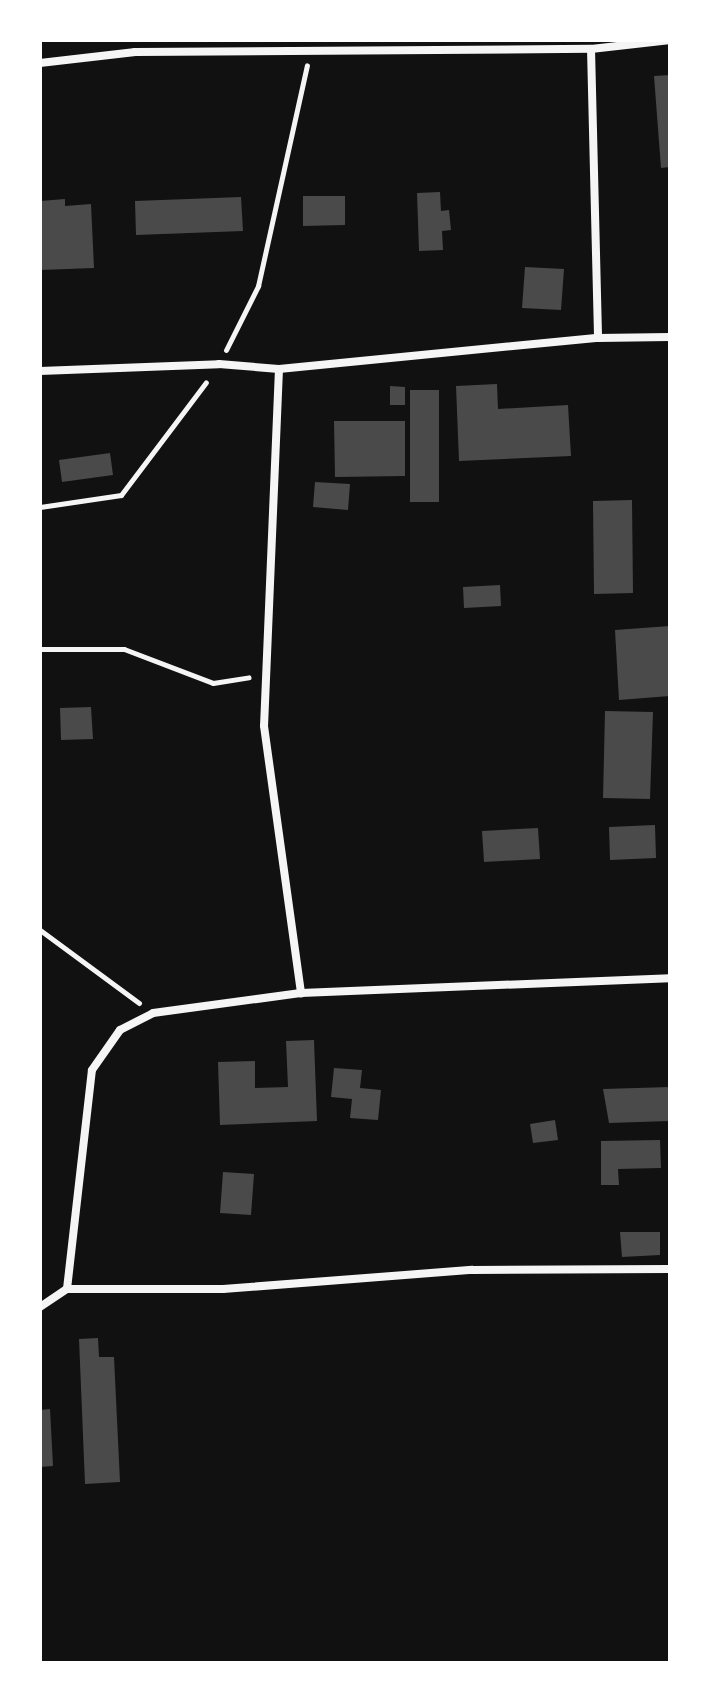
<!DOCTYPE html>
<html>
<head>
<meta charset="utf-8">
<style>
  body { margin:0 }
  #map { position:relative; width:710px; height:1703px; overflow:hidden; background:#111; font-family:Mulish,sans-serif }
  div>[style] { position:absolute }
  .building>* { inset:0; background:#4a4a4a }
  .path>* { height:5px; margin:-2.5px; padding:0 2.5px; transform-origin:2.5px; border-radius:2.5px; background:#f5f5f5 }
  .minor>* { height:8px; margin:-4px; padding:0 4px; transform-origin:4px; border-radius:4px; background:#f5f5f5 }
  span { translate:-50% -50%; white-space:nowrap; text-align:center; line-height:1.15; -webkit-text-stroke:6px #fff; paint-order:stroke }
  .frame { position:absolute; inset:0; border:42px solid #fff; pointer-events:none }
</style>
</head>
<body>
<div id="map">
  <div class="building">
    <i style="clip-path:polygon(670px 75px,670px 167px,661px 168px,654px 76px)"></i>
    <i style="clip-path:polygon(440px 192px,441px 211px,449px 210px,451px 230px,442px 231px,443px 250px,419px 251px,417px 193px)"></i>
    <i style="clip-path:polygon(303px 196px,345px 196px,345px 225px,303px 226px)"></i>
    <i style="clip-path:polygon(241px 197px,243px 231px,136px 235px,135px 201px)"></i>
    <i style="clip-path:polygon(65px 199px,65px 206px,91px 204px,94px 268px,40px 270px,40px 281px,40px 201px)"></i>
    <i style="clip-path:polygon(525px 267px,564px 269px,561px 310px,522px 308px)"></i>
    <i style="clip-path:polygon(497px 384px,498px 409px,568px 405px,571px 456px,459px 461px,456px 386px)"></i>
    <i style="clip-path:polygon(390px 386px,405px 387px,405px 405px,390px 405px)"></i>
    <i style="clip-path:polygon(410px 390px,439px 390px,439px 502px,410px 502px)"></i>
    <i style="clip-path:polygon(334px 421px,405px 421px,405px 476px,335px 477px)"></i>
    <i style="clip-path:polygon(110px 453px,113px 475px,62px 482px,59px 460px)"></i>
    <i style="clip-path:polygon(315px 482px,350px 484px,348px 510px,313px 507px)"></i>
    <i style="clip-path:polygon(632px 500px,633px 593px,594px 594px,593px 501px)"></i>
    <i style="clip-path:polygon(500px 585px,501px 606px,464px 608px,463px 587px)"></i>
    <i style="clip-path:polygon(670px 626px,670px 696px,619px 700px,615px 630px)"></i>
    <i style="clip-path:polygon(91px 707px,93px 739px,61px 740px,60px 708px)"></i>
    <i style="clip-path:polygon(605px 711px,653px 712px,650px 799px,603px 798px)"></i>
    <i style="clip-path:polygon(655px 825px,656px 858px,610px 860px,609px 827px)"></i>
    <i style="clip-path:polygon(538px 828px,540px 859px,484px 862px,482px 831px)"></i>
    <i style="clip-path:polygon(314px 1040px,317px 1121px,220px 1125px,218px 1062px,255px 1061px,255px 1088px,288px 1087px,286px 1041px)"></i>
    <i style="clip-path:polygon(334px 1068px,362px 1070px,360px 1088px,381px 1090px,378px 1120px,350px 1118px,352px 1099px,331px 1097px)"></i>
    <i style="clip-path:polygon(670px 1087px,670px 1121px,609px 1123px,603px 1089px)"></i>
    <i style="clip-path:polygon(555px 1120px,558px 1140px,533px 1143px,530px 1124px)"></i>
    <i style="clip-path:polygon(660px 1140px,661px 1168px,618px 1169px,619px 1185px,601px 1185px,601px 1141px)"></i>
    <i style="clip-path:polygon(223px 1172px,254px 1174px,251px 1215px,220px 1213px)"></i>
    <i style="clip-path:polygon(620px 1232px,660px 1232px,660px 1255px,622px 1257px)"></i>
    <i style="clip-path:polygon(98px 1338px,99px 1357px,114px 1357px,120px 1482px,85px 1484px,79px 1339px)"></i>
    <i style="clip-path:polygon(50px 1409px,53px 1466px,40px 1467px,40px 1410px)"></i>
  </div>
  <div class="path">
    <i style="left:226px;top:350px;width:72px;rotate:-63.4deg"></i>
    <i style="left:258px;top:286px;width:226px;rotate:-77.5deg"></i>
    <i style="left:40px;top:507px;width:82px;rotate:-8.4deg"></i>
    <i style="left:121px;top:495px;width:141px;rotate:-53deg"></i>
    <i style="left:40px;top:649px;width:84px"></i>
    <i style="left:124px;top:649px;width:95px;rotate:20.9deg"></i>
    <i style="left:213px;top:683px;width:36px;rotate:-9deg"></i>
    <i style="left:40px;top:930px;width:123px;rotate:36.4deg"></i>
  </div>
  <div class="minor">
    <i style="left:591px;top:49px;width:289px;rotate:88.6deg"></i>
    <i style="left:40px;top:63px;width:96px;rotate:-6.6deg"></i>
    <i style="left:135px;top:52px;width:456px;rotate:-0.4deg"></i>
    <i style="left:591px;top:49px;width:80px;rotate:-6.5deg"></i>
    <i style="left:279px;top:369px;width:357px;rotate:92.4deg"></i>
    <i style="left:264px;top:726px;width:270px;rotate:82.1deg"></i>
    <i style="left:40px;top:371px;width:179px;rotate:-2.2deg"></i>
    <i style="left:219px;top:364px;width:60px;rotate:4.8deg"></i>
    <i style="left:279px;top:369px;width:321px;rotate:-5.6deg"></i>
    <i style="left:598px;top:338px;width:72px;rotate:-0.8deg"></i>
    <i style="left:67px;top:1289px;width:220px;rotate:-83.5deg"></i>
    <i style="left:92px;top:1070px;width:49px;rotate:-55deg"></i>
    <i style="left:120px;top:1030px;width:37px;rotate:-27deg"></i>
    <i style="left:153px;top:1013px;width:149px;rotate:-7.7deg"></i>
    <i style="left:301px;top:993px;width:369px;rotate:-2.3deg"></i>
    <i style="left:40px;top:1307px;width:32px;rotate:-34deg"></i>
    <i style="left:67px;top:1289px;width:156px"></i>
    <i style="left:223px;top:1289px;width:250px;rotate:-4.4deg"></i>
    <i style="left:472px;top:1270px;width:198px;rotate:-0.3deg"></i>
  </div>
  <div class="frame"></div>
</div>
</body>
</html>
